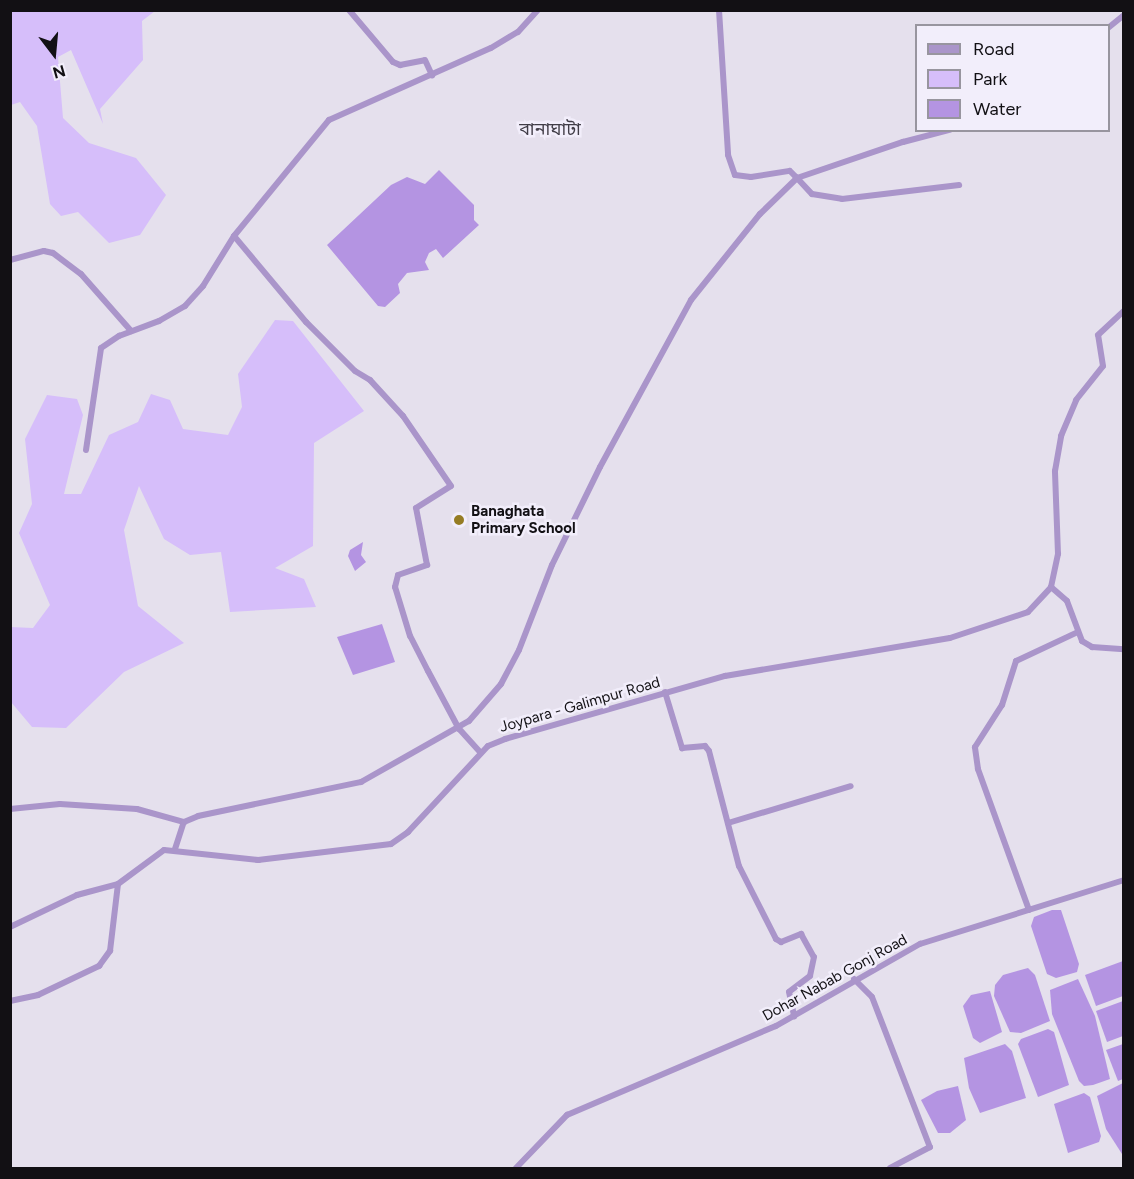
<!DOCTYPE html>
<html>
<head>
<meta charset="utf-8">
<style>
  body { margin:0 }
  #map { position:relative; width:1134px; height:1179px; overflow:hidden; background:#e5e0ed; font-family:Figtree,"Noto Sans Bengali",sans-serif }
  div>[style] { position:absolute }
  .green>* { inset:0; background:#d6befa }
  .water>* { inset:0; background:#b494e2 }
  .minor>* { height:6px; margin:-3px; padding:0 3px; transform-origin:3px; border-radius:3px; background:#aa95ca }
  .dots>* { width:16px; height:16px; translate:-50% -50%; box-sizing:border-box; border:3px solid #f2eefb; border-radius:50% }
  span { translate:-50% -50%; white-space:nowrap; text-align:center; line-height:1.15; -webkit-text-stroke:5px #f2eefb; paint-order:stroke }
  .poi-label { font-size:15px; color:#121014; font-weight:700 }
  .left { translate:0 -50%; text-align:left }
  .street-label { font-size:15px; color:#121014 }
  .quarter-label { font-size:18px; color:#413d47 }
  .frame { position:absolute; inset:0; border:12px solid #121014; pointer-events:none }
  .legend { position:absolute; left:915px; top:24px; width:195px; height:108px; box-sizing:border-box; background:#f2eefb; border:2px solid #98959f; margin:0; padding:8px 10px; list-style:none; font-size:18px; color:#121014 }
  .legend li { display:flex; align-items:center; gap:12px; height:30px }
  .legend b { width:30px; border:2px solid #98959f }
  .north { position:absolute; left:24px; top:24px; width:60px; height:60px; -webkit-text-stroke:4px #f2eefb; paint-order:stroke; rotate:164deg; font-size:16px; font-weight:700; line-height:24px; text-align:center; color:#121014 }
  .north::after { content:''; display:block; margin:auto; width:21px; height:27px; background:#121014; clip-path:polygon(50% 0,100% 100%,50% 72%,0 100%) }
</style>
</head>
<body>
<div id="map">
  <div class="green">
    <i style="clip-path:polygon(11px 10px,155px 11px,142px 21px,143px 60px,100px 109px,103px 124px,71px 50px,58px 57px,63px 118px,89px 143px,136px 158px,166px 195px,140px 235px,109px 243px,78px 212px,61px 216px,50px 204px,37px 126px,20px 102px,11px 105px)"></i>
    <i style="clip-path:polygon(275px 320px,293px 321px,364px 411px,314px 443px,313px 546px,275px 568px,304px 579px,316px 607px,230px 612px,221px 552px,190px 555px,164px 539px,139px 486px,124px 530px,138px 606px,184px 643px,124px 672px,66px 728px,32px 727px,11px 702px,10px 627px,33px 628px,50px 605px,19px 533px,32px 504px,25px 439px,47px 395px,77px 399px,83px 415px,64px 494px,81px 494px,109px 435px,138px 422px,151px 394px,170px 400px,183px 429px,228px 435px,242px 407px,238px 374px)"></i>
  </div>
  <div class="water">
    <i style="clip-path:polygon(439px 170px,474px 205px,474px 220px,479px 225px,443px 258px,436px 249px,429px 253px,425px 262px,429px 270px,407px 273px,398px 284px,400px 293px,385px 307px,378px 306px,327px 245px,391px 185px,407px 177px,425px 184px)"></i>
    <i style="clip-path:polygon(363px 542px,361px 555px,366px 562px,355px 571px,348px 556px,350px 550px)"></i>
    <i style="clip-path:polygon(382px 624px,395px 662px,353px 675px,337px 637px)"></i>
    <i style="clip-path:polygon(1052px 910px,1061px 910px,1079px 964px,1077px 972px,1056px 978px,1047px 974px,1031px 926px,1034px 917px)"></i>
    <i style="clip-path:polygon(1123px 961px,1123px 996px,1096px 1006px,1085px 975px)"></i>
    <i style="clip-path:polygon(1028px 968px,1035px 975px,1050px 1021px,1021px 1033px,1010px 1032px,994px 996px,995px 985px,1003px 975px)"></i>
    <i style="clip-path:polygon(1078px 979px,1095px 1016px,1110px 1079px,1093px 1085px,1084px 1086px,1079px 1081px,1052px 1014px,1050px 990px)"></i>
    <i style="clip-path:polygon(990px 991px,1002px 1032px,980px 1043px,973px 1038px,963px 1006px,971px 995px)"></i>
    <i style="clip-path:polygon(1123px 1001px,1123px 1036px,1107px 1042px,1096px 1011px)"></i>
    <i style="clip-path:polygon(1048px 1029px,1054px 1032px,1069px 1085px,1038px 1097px,1018px 1044px,1021px 1039px)"></i>
    <i style="clip-path:polygon(1005px 1044px,1012px 1051px,1026px 1098px,980px 1113px,969px 1088px,964px 1058px)"></i>
    <i style="clip-path:polygon(1123px 1044px,1123px 1079px,1118px 1081px,1106px 1050px)"></i>
    <i style="clip-path:polygon(1123px 1083px,1124px 1154px,1122px 1154px,1106px 1129px,1097px 1096px)"></i>
    <i style="clip-path:polygon(958px 1086px,966px 1120px,950px 1133px,938px 1133px,921px 1100px,937px 1091px)"></i>
    <i style="clip-path:polygon(1084px 1093px,1090px 1097px,1101px 1136px,1099px 1142px,1068px 1153px,1054px 1104px)"></i>
  </div>
  <div class="minor">
    <i style="left:349px;top:10px;width:68px;rotate:49.8deg"></i>
    <i style="left:393px;top:62px;width:8px;rotate:23deg"></i>
    <i style="left:400px;top:65px;width:25px;rotate:-11deg"></i>
    <i style="left:425px;top:60px;width:17px;rotate:65deg"></i>
    <i style="left:719px;top:10px;width:145px;rotate:86.4deg"></i>
    <i style="left:728px;top:155px;width:21px;rotate:71deg"></i>
    <i style="left:735px;top:175px;width:16px;rotate:7deg"></i>
    <i style="left:751px;top:177px;width:39px;rotate:-9deg"></i>
    <i style="left:790px;top:171px;width:10px;rotate:45deg"></i>
    <i style="left:797px;top:178px;width:112px;rotate:-18.8deg"></i>
    <i style="left:903px;top:142px;width:48px;rotate:-14.6deg"></i>
    <i style="left:1108px;top:28px;width:21px;rotate:-39deg"></i>
    <i style="left:10px;top:260px;width:35px;rotate:-15deg"></i>
    <i style="left:44px;top:251px;width:9px;rotate:13deg"></i>
    <i style="left:53px;top:253px;width:35px;rotate:37deg"></i>
    <i style="left:81px;top:274px;width:76px;rotate:48.7deg"></i>
    <i style="left:86px;top:450px;width:103px;rotate:-81.6deg"></i>
    <i style="left:101px;top:348px;width:22px;rotate:-34deg"></i>
    <i style="left:119px;top:336px;width:43px;rotate:-20.6deg"></i>
    <i style="left:159px;top:321px;width:30px;rotate:-30deg"></i>
    <i style="left:185px;top:306px;width:27px;rotate:-48deg"></i>
    <i style="left:203px;top:286px;width:59px;rotate:-58.2deg"></i>
    <i style="left:1051px;top:587px;width:34px;rotate:-78deg"></i>
    <i style="left:1058px;top:554px;width:83px;rotate:-92.1deg"></i>
    <i style="left:1055px;top:471px;width:36px;rotate:-80deg"></i>
    <i style="left:1061px;top:436px;width:39px;rotate:-67deg"></i>
    <i style="left:1076px;top:400px;width:43px;rotate:-51.5deg"></i>
    <i style="left:1103px;top:366px;width:31px;rotate:-99deg"></i>
    <i style="left:1098px;top:335px;width:35px;rotate:-43deg"></i>
    <i style="left:1051px;top:587px;width:21px;rotate:41deg"></i>
    <i style="left:1067px;top:601px;width:43px;rotate:69.4deg"></i>
    <i style="left:1082px;top:641px;width:12px;rotate:31deg"></i>
    <i style="left:1092px;top:647px;width:32px;rotate:4deg"></i>
    <i style="left:665px;top:692px;width:59px;rotate:73.1deg"></i>
    <i style="left:682px;top:748px;width:23px;rotate:-5deg"></i>
    <i style="left:705px;top:746px;width:6px;rotate:51deg"></i>
    <i style="left:709px;top:751px;width:119px;rotate:75.4deg"></i>
    <i style="left:739px;top:866px;width:82px;rotate:63.1deg"></i>
    <i style="left:776px;top:939px;width:6px;rotate:31deg"></i>
    <i style="left:781px;top:942px;width:22px;rotate:-22deg"></i>
    <i style="left:801px;top:934px;width:26px;rotate:61deg"></i>
    <i style="left:814px;top:957px;width:19px;rotate:102deg"></i>
    <i style="left:810px;top:976px;width:26px;rotate:143deg"></i>
    <i style="left:789px;top:992px;width:25px;rotate:78deg"></i>
    <i style="left:480px;top:752px;width:31px;rotate:-132deg"></i>
    <i style="left:459px;top:729px;width:66px;rotate:-118.1deg"></i>
    <i style="left:428px;top:671px;width:39px;rotate:-117deg"></i>
    <i style="left:410px;top:636px;width:51px;rotate:-107deg"></i>
    <i style="left:395px;top:587px;width:12px;rotate:-76deg"></i>
    <i style="left:398px;top:575px;width:31px;rotate:-19deg"></i>
    <i style="left:427px;top:565px;width:58px;rotate:-100.9deg"></i>
    <i style="left:416px;top:508px;width:41px;rotate:-32.2deg"></i>
    <i style="left:451px;top:486px;width:85px;rotate:-124.4deg"></i>
    <i style="left:403px;top:416px;width:49px;rotate:-132.5deg"></i>
    <i style="left:370px;top:380px;width:17px;rotate:-149deg"></i>
    <i style="left:355px;top:371px;width:69px;rotate:-135deg"></i>
    <i style="left:306px;top:322px;width:112px;rotate:-129.9deg"></i>
    <i style="left:234px;top:236px;width:150px;rotate:-50.7deg"></i>
    <i style="left:329px;top:120px;width:177px;rotate:-24deg"></i>
    <i style="left:491px;top:48px;width:31px;rotate:-31deg"></i>
    <i style="left:518px;top:32px;width:30px;rotate:-48deg"></i>
    <i style="left:10px;top:809px;width:50px;rotate:-5.7deg"></i>
    <i style="left:60px;top:804px;width:77px;rotate:3.7deg"></i>
    <i style="left:137px;top:809px;width:49px;rotate:15.5deg"></i>
    <i style="left:728px;top:823px;width:128px;rotate:-16.7deg"></i>
    <i style="left:175px;top:849px;width:28px;rotate:-72deg"></i>
    <i style="left:184px;top:822px;width:15px;rotate:-23deg"></i>
    <i style="left:198px;top:816px;width:167px;rotate:-11.8deg"></i>
    <i style="left:361px;top:782px;width:124px;rotate:-29.5deg"></i>
    <i style="left:469px;top:721px;width:49px;rotate:-49.1deg"></i>
    <i style="left:501px;top:684px;width:38px;rotate:-62deg"></i>
    <i style="left:519px;top:650px;width:91px;rotate:-68.8deg"></i>
    <i style="left:552px;top:565px;width:109px;rotate:-63.9deg"></i>
    <i style="left:600px;top:467px;width:190px;rotate:-61.4deg"></i>
    <i style="left:691px;top:300px;width:110px;rotate:-51.3deg"></i>
    <i style="left:760px;top:214px;width:52px;rotate:-44.2deg"></i>
    <i style="left:797px;top:178px;width:22px;rotate:47deg"></i>
    <i style="left:812px;top:194px;width:30px;rotate:9deg"></i>
    <i style="left:842px;top:199px;width:118px;rotate:-6.8deg"></i>
    <i style="left:1029px;top:910px;width:150px;rotate:-109.9deg"></i>
    <i style="left:978px;top:769px;width:22px;rotate:-98deg"></i>
    <i style="left:975px;top:747px;width:50px;rotate:-57.3deg"></i>
    <i style="left:1002px;top:705px;width:46px;rotate:-72.3deg"></i>
    <i style="left:1016px;top:661px;width:68px;rotate:-25.1deg"></i>
    <i style="left:10px;top:927px;width:74px;rotate:-25.5deg"></i>
    <i style="left:77px;top:895px;width:42px;rotate:-15deg"></i>
    <i style="left:854px;top:979px;width:25px;rotate:45deg"></i>
    <i style="left:872px;top:997px;width:161px;rotate:68.9deg"></i>
    <i style="left:930px;top:1147px;width:45px;rotate:152.3deg"></i>
    <i style="left:10px;top:1001px;width:29px;rotate:-12deg"></i>
    <i style="left:38px;top:995px;width:68px;rotate:-25.4deg"></i>
    <i style="left:99px;top:966px;width:19px;rotate:-54deg"></i>
    <i style="left:110px;top:951px;width:67px;rotate:-83.2deg"></i>
    <i style="left:118px;top:884px;width:57px;rotate:-36.5deg"></i>
    <i style="left:164px;top:850px;width:95px;rotate:6.1deg"></i>
    <i style="left:258px;top:860px;width:134px;rotate:-6.9deg"></i>
    <i style="left:391px;top:844px;width:21px;rotate:-35deg"></i>
    <i style="left:408px;top:832px;width:117px;rotate:-47.1deg"></i>
    <i style="left:488px;top:746px;width:18px;rotate:-22deg"></i>
    <i style="left:505px;top:739px;width:229px;rotate:-16deg"></i>
    <i style="left:725px;top:676px;width:228px;rotate:-9.6deg"></i>
    <i style="left:950px;top:638px;width:82px;rotate:-18.4deg"></i>
    <i style="left:1028px;top:612px;width:34px;rotate:-47deg"></i>
    <i style="left:516px;top:1168px;width:74px;rotate:-46.1deg"></i>
    <i style="left:567px;top:1115px;width:227px;rotate:-23.1deg"></i>
    <i style="left:776px;top:1026px;width:166px;rotate:-29.7deg"></i>
    <i style="left:920px;top:944px;width:214px;rotate:-17.4deg"></i>
  </div>
  <div class="dots">
    <i style="left:459px;top:520px;background:#957c24"></i>
  </div>
  <div class="poi-label">
    <span class="left" style="left:471px;top:520px">Banaghata<br>Primary School</span>
  </div>
  <div class="street-label">
    <span style="left:580px;top:705px;rotate:-16deg">Joypara - Galimpur Road</span>
    <span style="left:835px;top:978px;rotate:-29deg">Dohar Nabab Gonj Road</span>
  </div>
  <div class="quarter-label">
    <span style="left:550px;top:129px">বানাঘাটা</span>
  </div>
  <div class="frame"></div>
  <ul class="legend">
  <li><b style="height:8px;background:#aa95ca"></b>Road</li>
  <li><b style="height:16px;background:#d6befa"></b>Park</li>
  <li><b style="height:16px;background:#b494e2"></b>Water</li>
  </ul>
  <div class="north">N</div>
</div>
</body>
</html>
